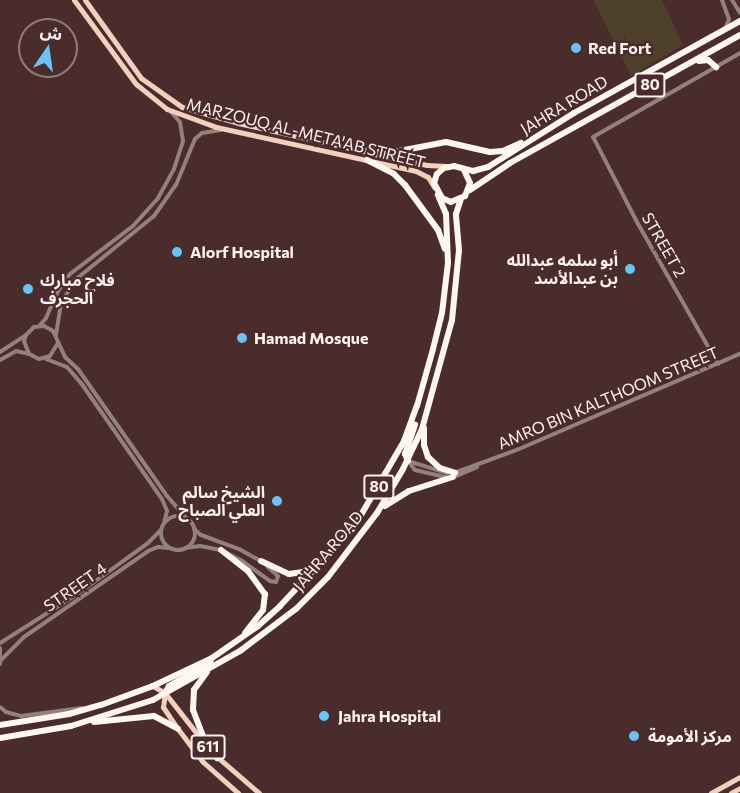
<!DOCTYPE html>
<html>
<head>
<meta charset="utf-8">
<style>
  body { margin:0 }
  #map { position:relative; width:740px; height:793px; overflow:hidden; background:#4a2c2c; font-family:Commissioner,"Noto Sans Arabic",sans-serif }
  div>[style] { position:absolute }
  .green>* { inset:0; background:#4f402a }
  .minor>* { height:4px; margin:-2px; padding:0 2px; transform-origin:2px; border-radius:2px; background:#94827a }
  .minor>.ring { margin:-2px; padding:0; box-sizing:content-box; background:none; border:4px solid #94827a; border-radius:50% }
  .major>* { height:5px; margin:-2.5px; padding:0 2.5px; transform-origin:2.5px; border-radius:2.5px; background:#f3cfbd }
  .highway>* { height:6px; margin:-3px; padding:0 3px; transform-origin:3px; border-radius:3px; background:#fff6f1 }
  .dots>* { width:16px; height:16px; translate:-50% -50%; box-sizing:border-box; border:3px solid #4a2c2c; border-radius:50% }
  span { translate:-50% -50%; white-space:nowrap; text-align:center; line-height:1.15; -webkit-text-stroke:4.5px #4a2c2c; paint-order:stroke }
  .shield-label span { padding:2px 4px; background:#4a2c2c; border:2px solid; border-radius:4px; -webkit-text-stroke-width:0 }
  .shield-label { font-size:15px; color:#fef1f1; font-weight:700 }
  .poi-label { font-size:16px; color:#fef1f1; font-weight:700 }
  .left { translate:0 -50%; text-align:left }
  .right { translate:-100% -50%; text-align:right }
  .street-label { font-size:16px; color:#fef1f1 }
  .north { position:absolute; left:18px; top:18px; width:60px; height:60px; box-sizing:border-box; background:#4a2c2c; border:2px solid #927b7b; border-radius:50%; rotate:13deg; font-size:16px; font-weight:700; line-height:24px; text-align:center; color:#fef1f1 }
  .north::after { content:''; display:block; margin:auto; width:21px; height:27px; background:#6cc3f2; clip-path:polygon(50% 0,100% 100%,50% 72%,0 100%) }
</style>
</head>
<body>
<div id="map">
  <div class="green">
    <i style="clip-path:polygon(593px 0,662px 0,683px 45px,631px 76px)"></i>
  </div>
  <div class="minor">
    <i style="left:722px;top:0;width:20px;rotate:70deg"></i>
    <i style="left:729px;top:19px;width:9px;rotate:111deg"></i>
    <i style="left:732px;top:0;width:15px;rotate:58deg"></i>
    <i style="left:40px;top:325px;width:9px;rotate:-49deg"></i>
    <i style="left:46px;top:318px;width:30px;rotate:-66deg"></i>
    <i style="left:58px;top:291px;width:21px;rotate:-55deg"></i>
    <i style="left:70px;top:274px;width:79px;rotate:-37.3deg"></i>
    <i style="left:133px;top:226px;width:38px;rotate:-48deg"></i>
    <i style="left:158px;top:198px;width:33px;rotate:-61deg"></i>
    <i style="left:174px;top:169px;width:29px;rotate:-72deg"></i>
    <i style="left:183px;top:141px;width:19px;rotate:-99deg"></i>
    <i style="left:180px;top:122px;width:15px;rotate:-132deg"></i>
    <i style="left:56px;top:335px;width:31px;rotate:-81deg"></i>
    <i style="left:61px;top:304px;width:28px;rotate:-60deg"></i>
    <i style="left:75px;top:280px;width:102px;rotate:-39deg"></i>
    <i style="left:154px;top:216px;width:38px;rotate:-55deg"></i>
    <i style="left:176px;top:185px;width:50px;rotate:-67.6deg"></i>
    <i style="left:195px;top:139px;width:9px;rotate:-41deg"></i>
    <i style="left:202px;top:133px;width:19px;rotate:-9deg"></i>
    <i style="left:58px;top:343px;width:15px;rotate:122deg"></i>
    <i style="left:50px;top:356px;width:11px;rotate:165deg"></i>
    <i style="left:39px;top:359px;width:11px;rotate:-153deg"></i>
    <i style="left:29px;top:354px;width:14px;rotate:-111deg"></i>
    <i style="left:24px;top:341px;width:6px;rotate:-72deg"></i>
    <i style="left:26px;top:335px;width:11px;rotate:-45deg"></i>
    <i style="left:34px;top:327px;width:10px;rotate:-6deg"></i>
    <i style="left:44px;top:326px;width:10px;rotate:29deg"></i>
    <i style="left:53px;top:331px;width:29px;rotate:65deg"></i>
    <i style="left:65px;top:357px;width:18px;rotate:43deg"></i>
    <i style="left:78px;top:369px;width:155px;rotate:55deg"></i>
    <i style="left:167px;top:496px;width:30px;rotate:49deg"></i>
    <i style="left:0;top:352px;width:30px;rotate:-33deg"></i>
    <i style="left:46px;top:359px;width:22px;rotate:21deg"></i>
    <i style="left:67px;top:367px;width:21px;rotate:49deg"></i>
    <i style="left:81px;top:383px;width:141px;rotate:55.1deg"></i>
    <i style="left:162px;top:499px;width:13px;rotate:67deg"></i>
    <i style="left:167px;top:511px;width:12px;rotate:104deg"></i>
    <i style="left:0;top:360px;width:18px;rotate:-29deg"></i>
    <i style="left:16px;top:351px;width:13px;rotate:13deg"></i>
    <i style="left:718px;top:364px;width:161px;rotate:-119.7deg"></i>
    <i style="left:638px;top:224px;width:98px;rotate:-117.3deg"></i>
    <i style="left:593px;top:137px;width:169px;rotate:-29.7deg"></i>
    <i style="left:408px;top:461px;width:41px;rotate:17.1deg"></i>
    <i style="left:408px;top:461px;width:11px;rotate:52deg"></i>
    <i style="left:415px;top:470px;width:32px;rotate:13deg"></i>
    <i style="left:454px;top:473px;width:69px;rotate:-20.3deg"></i>
    <i style="left:519px;top:449px;width:241px;rotate:-23.3deg"></i>
    <i style="left:454px;top:477px;width:25px;rotate:-23deg"></i>
    <i class="ring" style="left:161px;top:516px;width:30px;height:30px"></i>
    <i style="left:194px;top:529px;width:9px;rotate:41deg"></i>
    <i style="left:201px;top:535px;width:40px;rotate:20.2deg"></i>
    <i style="left:239px;top:549px;width:25px;rotate:29deg"></i>
    <i style="left:185px;top:548px;width:15px;rotate:-8deg"></i>
    <i style="left:200px;top:546px;width:21px;rotate:11deg"></i>
    <i style="left:221px;top:550px;width:22px;rotate:27deg"></i>
    <i style="left:241px;top:560px;width:36px;rotate:36deg"></i>
    <i style="left:270px;top:581px;width:6px;rotate:9deg"></i>
    <i style="left:276px;top:582px;width:6px;rotate:-72deg"></i>
    <i style="left:278px;top:576px;width:15px;rotate:-138deg"></i>
    <i style="left:0;top:643px;width:93px;rotate:-32.3deg"></i>
    <i style="left:79px;top:593px;width:85px;rotate:-35.9deg"></i>
    <i style="left:148px;top:543px;width:18px;rotate:-45deg"></i>
    <i style="left:0;top:648px;width:16px;rotate:90deg"></i>
    <i style="left:1px;top:660px;width:33px;rotate:-45deg"></i>
    <i style="left:24px;top:637px;width:151px;rotate:-34.7deg"></i>
    <i style="left:148px;top:551px;width:11px;rotate:-22deg"></i>
    <i style="left:158px;top:547px;width:11px;rotate:5deg"></i>
    <i style="left:0;top:707px;width:8px;rotate:40deg"></i>
    <i style="left:6px;top:712px;width:16px;rotate:15deg"></i>
    <i style="left:21px;top:716px;width:61px;rotate:-7.6deg"></i>
  </div>
  <div class="major">
    <i style="left:74px;top:0;width:104px;rotate:53.6deg"></i>
    <i style="left:136px;top:84px;width:40px;rotate:39deg"></i>
    <i style="left:167px;top:109px;width:52px;rotate:20.2deg"></i>
    <i style="left:216px;top:127px;width:205px;rotate:12.4deg"></i>
    <i style="left:416px;top:171px;width:13px;rotate:27deg"></i>
    <i style="left:428px;top:177px;width:12px;rotate:59deg"></i>
    <i style="left:85px;top:0;width:96px;rotate:54.3deg"></i>
    <i style="left:141px;top:78px;width:50px;rotate:35.3deg"></i>
    <i style="left:182px;top:107px;width:58px;rotate:15.9deg"></i>
    <i style="left:238px;top:123px;width:127px;rotate:12.7deg"></i>
    <i style="left:374px;top:154px;width:54px;rotate:11.7deg"></i>
    <i style="left:427px;top:165px;width:20px;rotate:3deg"></i>
    <i style="left:153px;top:686px;width:14px;rotate:30deg"></i>
    <i style="left:165px;top:693px;width:65px;rotate:51.9deg"></i>
    <i style="left:165px;top:693px;width:14px;rotate:98deg"></i>
    <i style="left:163px;top:707px;width:27px;rotate:56deg"></i>
    <i style="left:178px;top:729px;width:41px;rotate:52.9deg"></i>
    <i style="left:203px;top:762px;width:47px;rotate:41.5deg"></i>
    <i style="left:215px;top:755px;width:58px;rotate:40.8deg"></i>
    <i style="left:711px;top:793px;width:33px;rotate:-29deg"></i>
    <i style="left:731px;top:793px;width:10px;rotate:-29deg"></i>
  </div>
  <div class="highway">
    <i style="left:699px;top:61px;width:9px;rotate:-6deg"></i>
    <i style="left:708px;top:60px;width:11px;rotate:41deg"></i>
    <i style="left:360px;top:151px;width:34px;rotate:2deg"></i>
    <i style="left:394px;top:152px;width:53px;rotate:-10.9deg"></i>
    <i style="left:446px;top:142px;width:45px;rotate:12.8deg"></i>
    <i style="left:490px;top:152px;width:13px;rotate:-4deg"></i>
    <i style="left:503px;top:151px;width:20px;rotate:-24deg"></i>
    <i style="left:367px;top:160px;width:30px;rotate:27deg"></i>
    <i style="left:394px;top:174px;width:16px;rotate:45deg"></i>
    <i style="left:405px;top:185px;width:56px;rotate:53.7deg"></i>
    <i style="left:438px;top:230px;width:20px;rotate:70deg"></i>
    <i style="left:464px;top:170px;width:14px;rotate:65deg"></i>
    <i style="left:470px;top:183px;width:14px;rotate:111deg"></i>
    <i style="left:465px;top:196px;width:15px;rotate:157deg"></i>
    <i style="left:451px;top:202px;width:10px;rotate:-156deg"></i>
    <i style="left:442px;top:198px;width:17px;rotate:-118deg"></i>
    <i style="left:434px;top:183px;width:9px;rotate:-72deg"></i>
    <i style="left:437px;top:174px;width:9px;rotate:-41deg"></i>
    <i style="left:444px;top:168px;width:10px;rotate:-11deg"></i>
    <i style="left:454px;top:166px;width:20px;rotate:15deg"></i>
    <i style="left:473px;top:171px;width:16px;rotate:-15deg"></i>
    <i style="left:488px;top:167px;width:102px;rotate:-32.1deg"></i>
    <i style="left:574px;top:113px;width:190px;rotate:-29deg"></i>
    <i style="left:470px;top:190px;width:48px;rotate:-34deg"></i>
    <i style="left:510px;top:163px;width:263px;rotate:-29.1deg"></i>
    <i style="left:424px;top:428px;width:17px;rotate:90deg"></i>
    <i style="left:424px;top:445px;width:13px;rotate:72deg"></i>
    <i style="left:428px;top:457px;width:16px;rotate:43deg"></i>
    <i style="left:440px;top:468px;width:16px;rotate:18deg"></i>
    <i style="left:408px;top:461px;width:8px;rotate:-113deg"></i>
    <i style="left:405px;top:454px;width:31px;rotate:-71deg"></i>
    <i style="left:385px;top:506px;width:28px;rotate:-32deg"></i>
    <i style="left:409px;top:491px;width:46px;rotate:-17.7deg"></i>
    <i style="left:221px;top:550px;width:34px;rotate:38deg"></i>
    <i style="left:248px;top:571px;width:29px;rotate:54deg"></i>
    <i style="left:265px;top:594px;width:16px;rotate:97deg"></i>
    <i style="left:263px;top:610px;width:29px;rotate:128deg"></i>
    <i style="left:261px;top:561px;width:31px;rotate:25deg"></i>
    <i style="left:289px;top:574px;width:14px;rotate:-8deg"></i>
    <i style="left:303px;top:572px;width:14px;rotate:-30deg"></i>
    <i style="left:207px;top:672px;width:22px;rotate:126deg"></i>
    <i style="left:194px;top:690px;width:20px;rotate:93deg"></i>
    <i style="left:193px;top:710px;width:30px;rotate:69deg"></i>
    <i style="left:204px;top:738px;width:24px;rotate:57deg"></i>
    <i style="left:165px;top:693px;width:8px;rotate:-60deg"></i>
    <i style="left:169px;top:686px;width:48px;rotate:-29.7deg"></i>
    <i style="left:94px;top:722px;width:60px;rotate:-5.7deg"></i>
    <i style="left:154px;top:716px;width:27px;rotate:28deg"></i>
    <i style="left:0;top:725px;width:70px;rotate:-9.1deg"></i>
    <i style="left:69px;top:714px;width:33px;rotate:-16deg"></i>
    <i style="left:101px;top:705px;width:55px;rotate:-20.1deg"></i>
    <i style="left:153px;top:686px;width:65px;rotate:-25.4deg"></i>
    <i style="left:212px;top:658px;width:56px;rotate:-34.8deg"></i>
    <i style="left:258px;top:626px;width:30px;rotate:-42deg"></i>
    <i style="left:280px;top:606px;width:108px;rotate:-46.9deg"></i>
    <i style="left:354px;top:527px;width:99px;rotate:-59.8deg"></i>
    <i style="left:404px;top:441px;width:37px;rotate:-70deg"></i>
    <i style="left:417px;top:406px;width:59px;rotate:-74.3deg"></i>
    <i style="left:433px;top:349px;width:37px;rotate:-76deg"></i>
    <i style="left:442px;top:313px;width:50px;rotate:-83.2deg"></i>
    <i style="left:448px;top:263px;width:49px;rotate:-92.3deg"></i>
    <i style="left:446px;top:214px;width:21px;rotate:-113deg"></i>
    <i style="left:0;top:738px;width:72px;rotate:-9.6deg"></i>
    <i style="left:71px;top:726px;width:86px;rotate:-17.6deg"></i>
    <i style="left:153px;top:700px;width:100px;rotate:-29.4deg"></i>
    <i style="left:240px;top:651px;width:70px;rotate:-36.9deg"></i>
    <i style="left:296px;top:609px;width:45px;rotate:-45deg"></i>
    <i style="left:328px;top:577px;width:81px;rotate:-52.6deg"></i>
    <i style="left:377px;top:513px;width:51px;rotate:-59.4deg"></i>
    <i style="left:403px;top:469px;width:44px;rotate:-64.6deg"></i>
    <i style="left:422px;top:429px;width:113px;rotate:-74.6deg"></i>
    <i style="left:452px;top:320px;width:70px;rotate:-84.3deg"></i>
    <i style="left:459px;top:250px;width:36px;rotate:-95deg"></i>
    <i style="left:456px;top:214px;width:16px;rotate:-72deg"></i>
  </div>
  <div class="dots">
    <i style="left:576px;top:48px;background:#6cc3f2"></i>
    <i style="left:177px;top:252px;background:#6cc3f2"></i>
    <i style="left:630px;top:269px;background:#6cc3f2"></i>
    <i style="left:28px;top:289px;background:#6cc3f2"></i>
    <i style="left:242px;top:338px;background:#6cc3f2"></i>
    <i style="left:277px;top:501px;background:#6cc3f2"></i>
    <i style="left:324px;top:716px;background:#6cc3f2"></i>
    <i style="left:634px;top:736px;background:#6cc3f2"></i>
  </div>
  <div class="shield-label">
    <span style="left:650px;top:85px">80</span>
    <span style="left:379px;top:487px">80</span>
    <span style="left:208px;top:747px">611</span>
  </div>
  <div class="poi-label">
    <span class="left" style="left:588px;top:48px">Red Fort</span>
    <span class="left" style="left:190px;top:252px">Alorf Hospital</span>
    <span class="right" style="left:618px;top:269px">أبو سلمه عبدالله<br>بن عبدالأسد</span>
    <span class="left" style="left:40px;top:289px">فلاح مبارك<br>الحجرف</span>
    <span class="left" style="left:254px;top:338px">Hamad Mosque</span>
    <span class="right" style="left:265px;top:501px">الشيخ سالم<br>العلي الصباح</span>
    <span class="left" style="left:338px;top:716px">Jahra Hospital</span>
    <span class="left" style="left:648px;top:736px">مركز الأمومة</span>
  </div>
  <div class="street-label">
    <span style="left:564px;top:105px;rotate:-31deg">JAHRA ROAD</span>
    <span style="left:306px;top:133px;rotate:14deg">MARZOUQ AL-META'AB STREET</span>
    <span style="left:664px;top:245px;rotate:60deg">STREET 2</span>
    <span style="left:608px;top:398px;rotate:-23deg">AMRO BIN KALTHOOM STREET</span>
    <span style="left:328px;top:551px;rotate:-50deg">JAHRA ROAD</span>
    <span style="left:75px;top:587px;rotate:-35deg">STREET 4</span>
  </div>
  <div class="north">ش</div>
</div>
</body>
</html>
